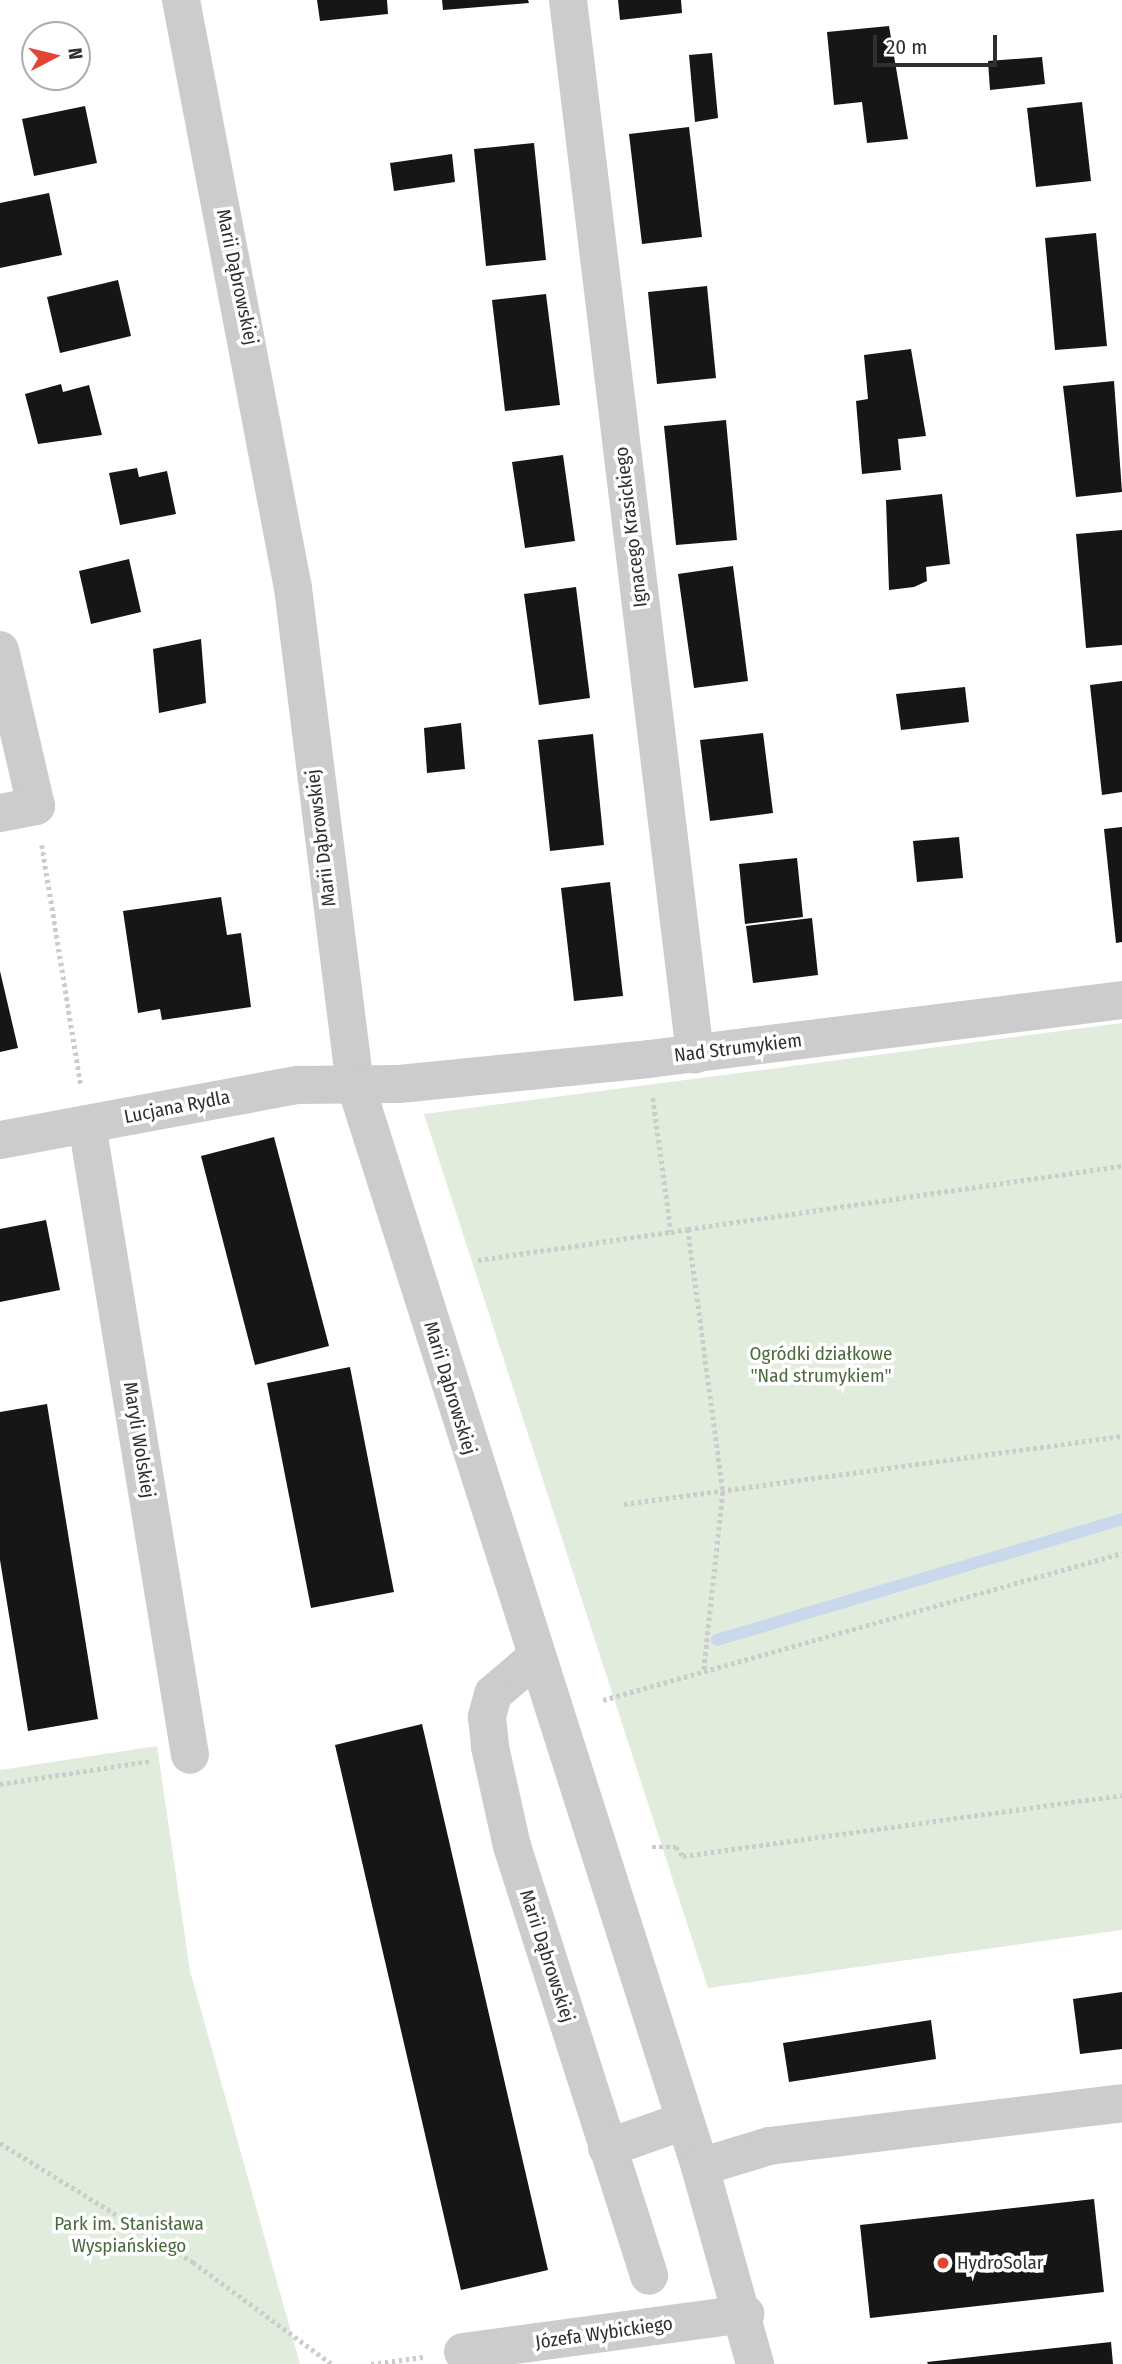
<!DOCTYPE html>
<html>
<head>
<meta charset="utf-8">
<style>
  body { margin:0 }
  #map { position:relative; width:1122px; height:2364px; overflow:hidden; background:#fff; font-family:"Fira Sans Condensed",sans-serif }
  div>[style] { position:absolute }
  .green>* { inset:0; background:#e2ecdd }
  .stream>* { height:12px; margin:-6px; padding:0 6px; transform-origin:6px; border-radius:6px; background:#c9d8eb }
  .building>* { inset:0; background:#161616 }
  .path>* { height:4.5px; margin-top:-2.25px; transform-origin:0; background:repeating-linear-gradient(90deg,#ccc 0 3.5px,transparent 0 7px) }
  .minor>* { height:38px; margin:-19px; padding:0 19px; transform-origin:19px; border-radius:19px; background:#ccc }
  .dots>* { width:19px; height:19px; translate:-50% -50%; box-sizing:border-box; border:4px solid #fff; border-radius:50% }
  span { translate:-50% -50%; white-space:nowrap; text-align:center; line-height:1.15; -webkit-text-stroke:7px #fff; paint-order:stroke }
  .street-label { font-size:19px; color:#2f2f2f }
  .park-label { font-size:19px; color:#4a6a3d }
  .poi-label { font-size:19px; color:#2f2f2f }
  .left { translate:0 -50%; text-align:left }
  .north { position:absolute; left:21px; top:21px; width:70px; height:70px; box-sizing:border-box; background:#fff; border:2px solid #acacac; border-radius:50%; rotate:83deg; font-size:19px; font-weight:700; line-height:28px; text-align:center; color:#2f2f2f }
  .north::after { content:''; display:block; margin:auto; width:24px; height:32px; background:#e24535; clip-path:polygon(50% 0,100% 100%,50% 72%,0 100%) }
  .scale { position:absolute; left:873px; top:35px; width:124px; height:32px; box-sizing:border-box; border:4px solid #2f2f2f; border-top:0; padding-left:9px; font-size:21px; line-height:24px; white-space:nowrap; color:#2f2f2f; -webkit-text-stroke:5px #fff; paint-order:stroke }
</style>
</head>
<body>
<div id="map">
  <div class="green">
    <i style="clip-path:polygon(1122px 1023px,1122px 1930px,708px 1988px,424px 1114px)"></i>
    <i style="clip-path:polygon(157px 1746px,190px 1971px,300px 2364px,0 2364px,0 1770px)"></i>
  </div>
  <div class="stream">
    <i style="left:717px;top:1640px;width:423px;rotate:-16.6deg"></i>
  </div>
  <div class="building">
    <i style="clip-path:polygon(317px 0,387px 0,388px 14px,320px 21px)"></i>
    <i style="clip-path:polygon(442px 0,528px 0,529px 3px,443px 10px)"></i>
    <i style="clip-path:polygon(618px 0,681px 0,682px 13px,620px 20px)"></i>
    <i style="clip-path:polygon(889px 26px,908px 139px,867px 143px,862px 102px,834px 105px,827px 32px)"></i>
    <i style="clip-path:polygon(712px 53px,718px 118px,695px 122px,689px 55px)"></i>
    <i style="clip-path:polygon(1042px 57px,1045px 84px,990px 90px,988px 61px)"></i>
    <i style="clip-path:polygon(1082px 102px,1091px 181px,1036px 187px,1027px 108px)"></i>
    <i style="clip-path:polygon(85px 106px,97px 163px,34px 176px,22px 119px)"></i>
    <i style="clip-path:polygon(689px 127px,702px 237px,642px 244px,629px 134px)"></i>
    <i style="clip-path:polygon(534px 143px,546px 260px,486px 266px,474px 149px)"></i>
    <i style="clip-path:polygon(452px 154px,455px 182px,394px 191px,390px 163px)"></i>
    <i style="clip-path:polygon(49px 193px,62px 255px,0 268px,0 203px)"></i>
    <i style="clip-path:polygon(1096px 233px,1107px 346px,1055px 350px,1045px 238px)"></i>
    <i style="clip-path:polygon(118px 280px,131px 336px,60px 353px,47px 297px)"></i>
    <i style="clip-path:polygon(707px 286px,716px 378px,657px 384px,648px 292px)"></i>
    <i style="clip-path:polygon(546px 294px,560px 405px,505px 411px,492px 300px)"></i>
    <i style="clip-path:polygon(911px 349px,926px 436px,898px 439px,901px 470px,862px 474px,856px 401px,868px 399px,864px 355px)"></i>
    <i style="clip-path:polygon(1114px 381px,1122px 492px,1076px 497px,1063px 386px)"></i>
    <i style="clip-path:polygon(61px 384px,63px 392px,89px 385px,102px 435px,38px 444px,25px 394px)"></i>
    <i style="clip-path:polygon(726px 420px,737px 540px,676px 545px,664px 426px)"></i>
    <i style="clip-path:polygon(563px 455px,575px 541px,525px 548px,512px 462px)"></i>
    <i style="clip-path:polygon(137px 468px,139px 477px,167px 471px,176px 514px,120px 525px,109px 473px)"></i>
    <i style="clip-path:polygon(942px 494px,950px 564px,926px 567px,927px 581px,914px 587px,889px 590px,886px 500px)"></i>
    <i style="clip-path:polygon(1122px 530px,1122px 645px,1086px 648px,1076px 534px)"></i>
    <i style="clip-path:polygon(129px 559px,141px 612px,91px 624px,79px 571px)"></i>
    <i style="clip-path:polygon(733px 566px,748px 681px,694px 688px,678px 574px)"></i>
    <i style="clip-path:polygon(576px 587px,590px 698px,539px 705px,524px 594px)"></i>
    <i style="clip-path:polygon(201px 639px,206px 703px,159px 713px,153px 649px)"></i>
    <i style="clip-path:polygon(1122px 681px,1122px 792px,1102px 795px,1090px 685px)"></i>
    <i style="clip-path:polygon(965px 687px,969px 722px,901px 730px,896px 694px)"></i>
    <i style="clip-path:polygon(461px 723px,465px 769px,427px 773px,424px 728px)"></i>
    <i style="clip-path:polygon(763px 733px,773px 813px,710px 821px,700px 740px)"></i>
    <i style="clip-path:polygon(593px 734px,604px 845px,550px 851px,538px 740px)"></i>
    <i style="clip-path:polygon(1122px 827px,1122px 942px,1116px 943px,1104px 829px)"></i>
    <i style="clip-path:polygon(959px 837px,963px 878px,917px 882px,913px 841px)"></i>
    <i style="clip-path:polygon(797px 858px,803px 917px,745px 924px,739px 864px)"></i>
    <i style="clip-path:polygon(610px 882px,623px 996px,574px 1001px,561px 888px)"></i>
    <i style="clip-path:polygon(221px 897px,227px 935px,241px 933px,251px 1007px,162px 1020px,160px 1009px,138px 1013px,123px 911px)"></i>
    <i style="clip-path:polygon(812px 918px,818px 975px,753px 983px,746px 926px)"></i>
    <i style="clip-path:polygon(0 971px,18px 1048px,0 1052px)"></i>
    <i style="clip-path:polygon(274px 1137px,329px 1346px,255px 1365px,201px 1156px)"></i>
    <i style="clip-path:polygon(46px 1220px,60px 1290px,0 1302px,0 1229px)"></i>
    <i style="clip-path:polygon(350px 1367px,394px 1592px,311px 1608px,267px 1383px)"></i>
    <i style="clip-path:polygon(47px 1404px,98px 1719px,28px 1731px,0 1560px,0 1412px)"></i>
    <i style="clip-path:polygon(422px 1724px,548px 2270px,461px 2290px,335px 1745px)"></i>
    <i style="clip-path:polygon(1122px 1992px,1122px 2049px,1080px 2054px,1073px 1999px)"></i>
    <i style="clip-path:polygon(931px 2020px,936px 2059px,789px 2082px,783px 2043px)"></i>
    <i style="clip-path:polygon(1094px 2199px,1104px 2292px,870px 2318px,860px 2225px)"></i>
    <i style="clip-path:polygon(1111px 2342px,1113px 2364px,928px 2364px,927px 2362px)"></i>
  </div>
  <div class="path">
    <i style="left:42px;top:845px;width:243px;rotate:80.8deg"></i>
    <i style="left:653px;top:1098px;width:135px;rotate:82.3deg"></i>
    <i style="left:671px;top:1232px;width:17px;rotate:-10deg"></i>
    <i style="left:688px;top:1229px;width:265px;rotate:82.4deg"></i>
    <i style="left:723px;top:1492px;width:180px;rotate:96.1deg"></i>
    <i style="left:688px;top:1229px;width:439px;rotate:-8.3deg"></i>
    <i style="left:478px;top:1260px;width:195px;rotate:-8.3deg"></i>
    <i style="left:624px;top:1504px;width:503px;rotate:-7.78deg"></i>
    <i style="left:603px;top:1700px;width:539px;rotate:-15.81deg"></i>
    <i style="left:0;top:1784px;width:153px;rotate:-8.7deg"></i>
    <i style="left:652px;top:1847px;width:24px"></i>
    <i style="left:676px;top:1847px;width:11px;rotate:52deg"></i>
    <i style="left:683px;top:1856px;width:443px;rotate:-7.9deg"></i>
    <i style="left:0;top:2143px;width:227px;rotate:31.7deg"></i>
    <i style="left:193px;top:2262px;width:172px;rotate:36.3deg"></i>
    <i style="left:371px;top:2364px;width:53px;rotate:-7.5deg"></i>
  </div>
  <div class="minor">
    <i style="left:181px;top:0;width:599px;rotate:79.22deg"></i>
    <i style="left:293px;top:588px;width:496px;rotate:82.9deg"></i>
    <i style="left:354px;top:1080px;width:1141px;rotate:72.34deg"></i>
    <i style="left:700px;top:2167px;width:205px;rotate:74.4deg"></i>
    <i style="left:568px;top:0;width:1062px;rotate:83.13deg"></i>
    <i style="left:0;top:650px;width:160px;rotate:77deg"></i>
    <i style="left:36px;top:806px;width:37px;rotate:169deg"></i>
    <i style="left:87px;top:1124px;width:639px;rotate:80.73deg"></i>
    <i style="left:0;top:1140px;width:303px;rotate:-10.5deg"></i>
    <i style="left:298px;top:1085px;width:101px;rotate:-0.6deg"></i>
    <i style="left:399px;top:1084px;width:251px;rotate:-5.7deg"></i>
    <i style="left:649px;top:1059px;width:477px;rotate:-7.1deg"></i>
    <i style="left:535px;top:1658px;width:55px;rotate:139.4deg"></i>
    <i style="left:493px;top:1694px;width:24px;rotate:105deg"></i>
    <i style="left:487px;top:1717px;width:30px;rotate:84deg"></i>
    <i style="left:490px;top:1747px;width:101px;rotate:77.5deg"></i>
    <i style="left:512px;top:1846px;width:451px;rotate:72.3deg"></i>
    <i style="left:607px;top:2148px;width:82px;rotate:-19.3deg"></i>
    <i style="left:700px;top:2167px;width:72px;rotate:-16.9deg"></i>
    <i style="left:769px;top:2146px;width:356px;rotate:-6.9deg"></i>
    <i style="left:463px;top:2352px;width:285px;rotate:-7.7deg"></i>
  </div>
  <div class="dots">
    <i style="left:943px;top:2263px;background:#e24535"></i>
  </div>
  <div class="street-label">
    <span style="left:237px;top:277px;rotate:78deg">Marii Dąbrowskiej</span>
    <span style="left:631px;top:527px;rotate:-97deg">Ignacego Krasickiego</span>
    <span style="left:321px;top:838px;rotate:-97deg">Marii Dąbrowskiej</span>
    <span style="left:738px;top:1048px;rotate:-7deg">Nad Strumykiem</span>
    <span style="left:177px;top:1107px;rotate:-11deg">Lucjana Rydla</span>
    <span style="left:450px;top:1388px;rotate:73deg">Marii Dąbrowskiej</span>
    <span style="left:139px;top:1440px;rotate:81deg">Maryli Wolskiej</span>
    <span style="left:547px;top:1956px;rotate:72deg">Marii Dąbrowskiej</span>
    <span style="left:604px;top:2333px;rotate:-8deg">Józefa Wybickiego</span>
  </div>
  <div class="park-label">
    <span style="left:821px;top:1365px">Ogródki działkowe<br>"Nad strumykiem"</span>
    <span style="left:129px;top:2235px">Park im. Stanisława<br>Wyspiańskiego</span>
  </div>
  <div class="poi-label">
    <span class="left" style="left:957px;top:2263px">HydroSolar</span>
  </div>
  <div class="north">N</div>
  <div class="scale">20 m</div>
</div>
</body>
</html>
